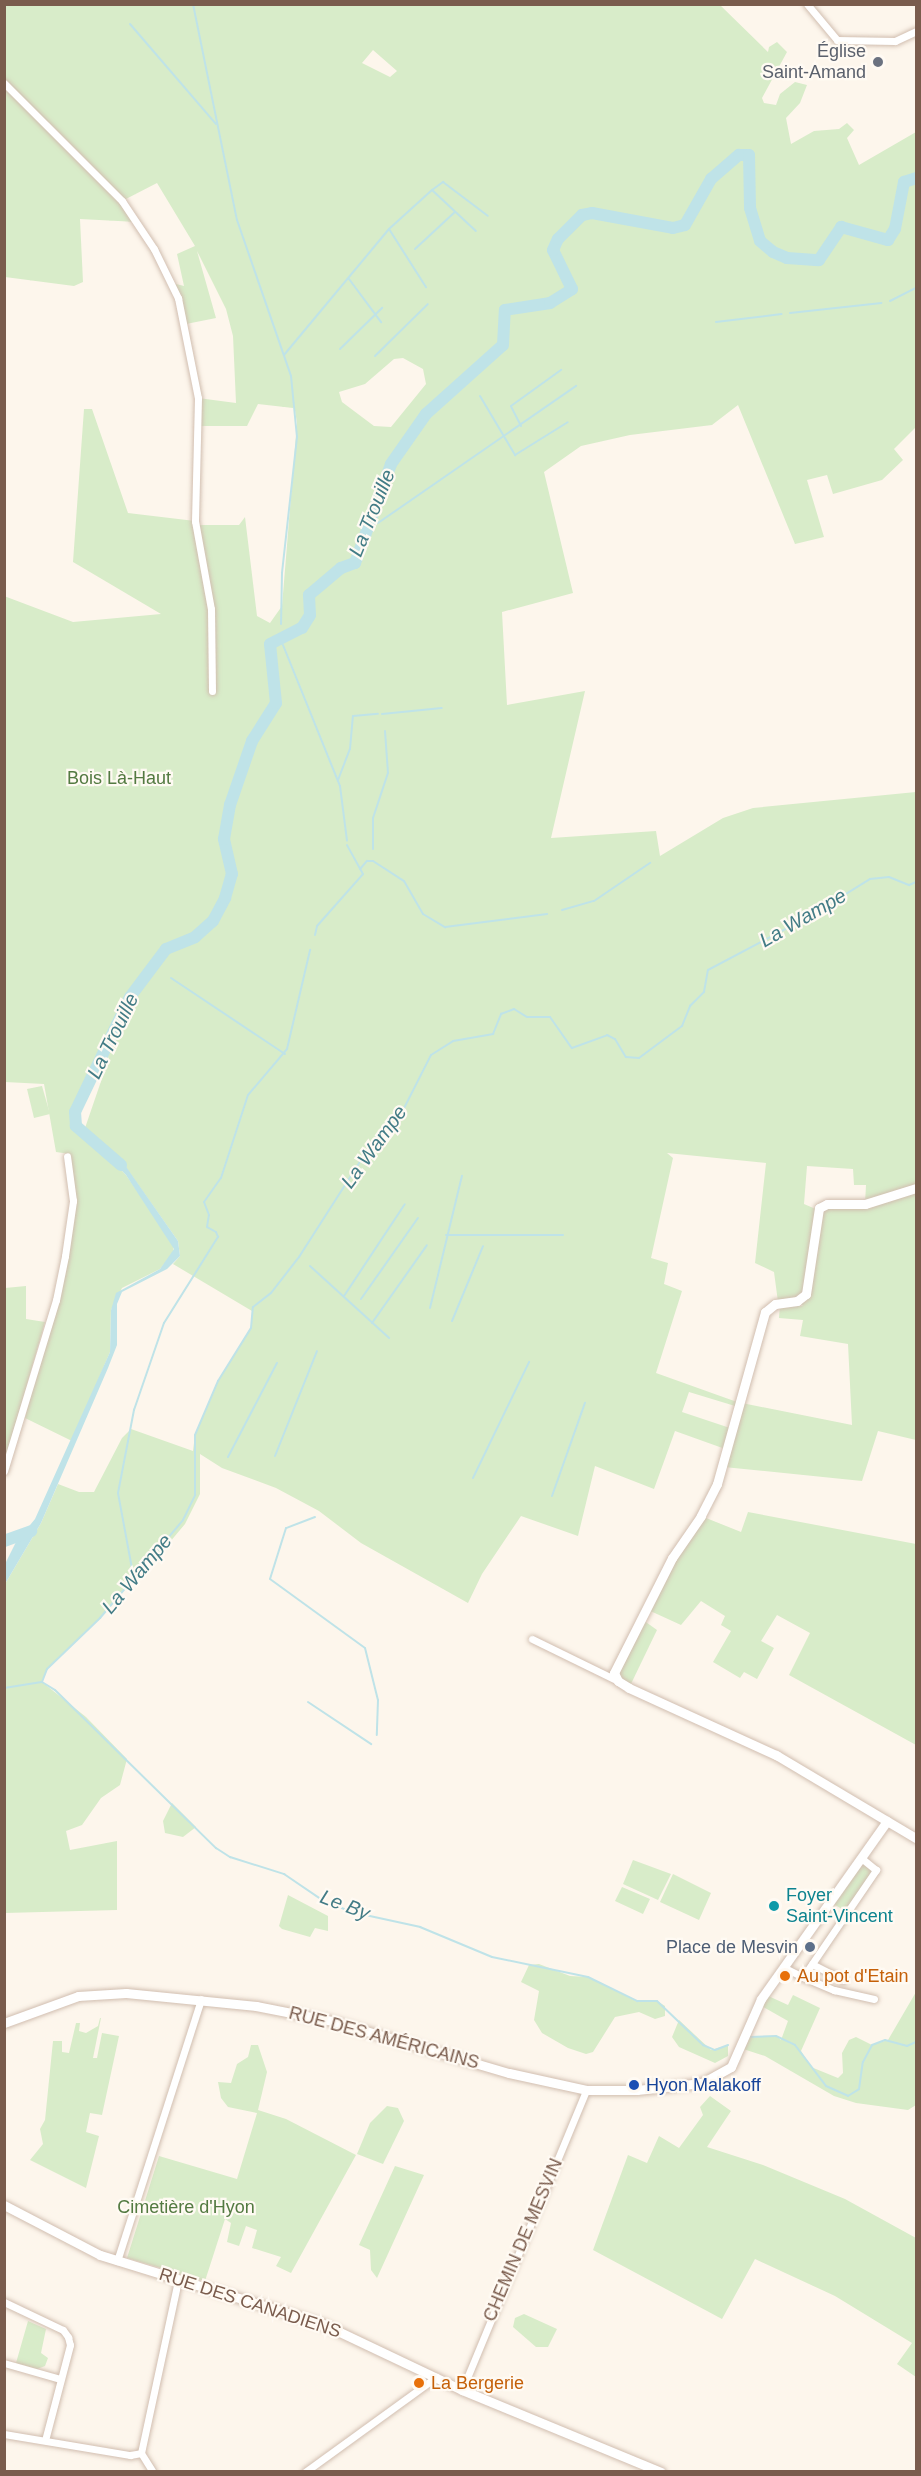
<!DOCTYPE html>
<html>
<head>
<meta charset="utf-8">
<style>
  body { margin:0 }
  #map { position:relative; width:921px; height:2476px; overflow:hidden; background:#fdf6ec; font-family:Arial,sans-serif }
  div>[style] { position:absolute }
  .green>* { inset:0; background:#d8ecc9 }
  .water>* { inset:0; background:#bfe3e8 }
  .stream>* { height:2px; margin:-1px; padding:0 1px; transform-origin:1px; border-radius:1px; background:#bfe3e8 }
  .river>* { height:12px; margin:-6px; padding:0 6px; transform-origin:6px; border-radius:6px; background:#bfe3e8 }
  .roads { filter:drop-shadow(0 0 2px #d1beb0) drop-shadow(0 0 2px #d1beb0) }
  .street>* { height:7px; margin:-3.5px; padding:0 3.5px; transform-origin:3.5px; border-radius:3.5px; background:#fff }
  .secondary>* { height:9px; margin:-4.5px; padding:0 4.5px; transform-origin:4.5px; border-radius:4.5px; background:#fff }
  .dots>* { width:16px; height:16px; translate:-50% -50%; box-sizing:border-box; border:3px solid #fffaf3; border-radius:50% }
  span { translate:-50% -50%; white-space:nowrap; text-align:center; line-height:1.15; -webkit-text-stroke:4.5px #fffaf3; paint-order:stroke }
  .worship-label { font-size:18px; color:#5b616d }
  .right { translate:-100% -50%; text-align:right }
  .park-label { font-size:18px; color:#537a41 }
  .culture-label { font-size:18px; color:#0d838f }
  .left { translate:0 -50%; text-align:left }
  .service-label { font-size:18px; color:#4e5e75 }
  .food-label { font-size:18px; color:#c56008 }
  .street-label { font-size:18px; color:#7a5c4d }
  .transit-label { font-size:18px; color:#164399 }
  .water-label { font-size:20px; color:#437c86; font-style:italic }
  .frame { position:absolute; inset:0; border:6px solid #7a5c4d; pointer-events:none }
</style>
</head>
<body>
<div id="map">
  <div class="green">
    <i style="clip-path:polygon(evenodd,5px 5px,720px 5px,768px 52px,769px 47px,777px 42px,787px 52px,762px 98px,764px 103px,776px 105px,780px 94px,795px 82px,807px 85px,800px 103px,786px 118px,791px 144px,814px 131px,839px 129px,847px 123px,854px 130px,847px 138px,859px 165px,916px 132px,916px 427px,894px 449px,903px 460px,882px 480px,833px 494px,827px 475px,807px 480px,824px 537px,795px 544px,738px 405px,712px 425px,630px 435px,581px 446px,544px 472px,573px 593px,502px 612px,507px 705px,585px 691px,551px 838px,656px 831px,660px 856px,723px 818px,753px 808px,916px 792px,916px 1440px,878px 1431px,862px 1481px,724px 1467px,728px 1450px,675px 1431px,654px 1489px,595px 1466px,578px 1536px,521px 1516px,482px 1574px,468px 1603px,361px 1543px,319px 1511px,276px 1488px,222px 1468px,200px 1454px,200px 1494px,185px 1524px,154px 1561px,134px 1576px,100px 1618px,47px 1669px,42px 1682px,86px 1717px,127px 1759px,120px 1785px,101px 1798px,82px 1825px,66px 1831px,70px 1850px,117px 1841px,117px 1910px,5px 1913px,5px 1584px,41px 1523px,58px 1484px,79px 1492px,94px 1492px,122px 1438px,131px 1429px,193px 1451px,195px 1435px,218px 1381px,251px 1328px,252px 1311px,173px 1264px,180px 1256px,178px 1241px,125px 1166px,111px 1153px,108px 1156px,126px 1175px,174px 1244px,173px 1253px,160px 1269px,122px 1288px,111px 1310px,110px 1352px,72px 1441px,25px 1418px,74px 1213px,75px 1189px,70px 1154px,56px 1152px,44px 1084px,5px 1082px,4px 596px,73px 622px,161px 614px,73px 562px,84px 409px,92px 409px,128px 513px,195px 521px,196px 525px,239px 525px,245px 517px,257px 616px,270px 623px,282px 606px,297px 423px,294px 404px,293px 408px,258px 404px,247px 426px,196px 426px,198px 398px,236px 403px,233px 336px,226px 309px,197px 251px,216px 318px,186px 324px,172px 283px,184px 286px,177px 254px,195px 246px,157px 183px,122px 201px,137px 222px,80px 219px,83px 282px,74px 286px,5px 277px,5px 5px,373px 50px,397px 71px,390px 77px,362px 63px,373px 50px,5px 5px,403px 358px,423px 369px,426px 384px,391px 427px,374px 426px,342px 402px,339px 392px,365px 384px,394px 359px,403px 358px,5px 5px,103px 1055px,109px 1058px,85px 1128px,78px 1135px,71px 1119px,103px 1055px,5px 5px,667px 1153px,766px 1163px,755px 1263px,774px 1272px,778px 1302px,797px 1301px,803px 1306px,780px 1305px,779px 1318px,803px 1320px,800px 1336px,848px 1344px,852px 1425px,737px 1402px,656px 1373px,682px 1291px,664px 1284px,668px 1263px,651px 1258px,673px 1158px,667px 1153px,5px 5px,807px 1166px,853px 1169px,854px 1185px,866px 1185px,865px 1204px,818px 1210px,804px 1204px,807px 1166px,5px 5px,689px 1392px,735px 1406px,730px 1428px,682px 1412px,689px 1392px)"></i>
    <i style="clip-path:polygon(42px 1086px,50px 1114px,34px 1118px,27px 1089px)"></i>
    <i style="clip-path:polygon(26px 1286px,26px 1319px,45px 1322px,5px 1461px,5px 1288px)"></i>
    <i style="clip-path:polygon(748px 1512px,916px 1544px,916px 1745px,789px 1675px,810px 1633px,777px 1615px,761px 1641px,774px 1648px,757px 1679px,744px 1672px,740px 1678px,713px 1662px,731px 1631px,721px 1625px,725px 1616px,701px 1601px,681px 1625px,646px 1609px,701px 1516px,741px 1532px)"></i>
    <i style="clip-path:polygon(643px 1620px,657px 1630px,629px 1688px,622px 1684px,615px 1667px)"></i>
    <i style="clip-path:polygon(172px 1803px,196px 1827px,183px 1837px,165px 1833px,163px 1821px)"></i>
    <i style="clip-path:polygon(861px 1858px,876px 1870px,847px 1912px,830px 1902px)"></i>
    <i style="clip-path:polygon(633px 1860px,671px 1874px,658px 1900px,623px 1884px)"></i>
    <i style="clip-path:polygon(673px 1874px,711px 1893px,699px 1920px,660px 1902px)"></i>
    <i style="clip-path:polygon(622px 1887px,650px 1899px,643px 1914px,615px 1901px)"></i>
    <i style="clip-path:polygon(288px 1895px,328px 1916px,328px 1931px,315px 1928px,310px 1937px,282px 1929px,279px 1926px)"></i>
    <i style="clip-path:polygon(539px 1964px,570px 1976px,588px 1977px,636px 2001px,657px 2001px,665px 2006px,665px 2016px,655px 2019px,639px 2012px,615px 2017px,593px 2052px,586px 2054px,568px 2048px,542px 2033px,534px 2020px,539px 1991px,521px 1982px,529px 1965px)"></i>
    <i style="clip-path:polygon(916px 1992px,916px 2105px,908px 2110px,856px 2103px,834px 2096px,765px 2056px,740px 2048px,752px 2036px,776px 2036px,781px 2040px,788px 2021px,758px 2004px,764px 1994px,788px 2005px,793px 1995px,820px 2008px,801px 2051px,811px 2067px,838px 2078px,843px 2073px,842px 2053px,849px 2040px,856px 2037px,872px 2045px,888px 2040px)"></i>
    <i style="clip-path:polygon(100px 2018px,101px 2018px,93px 2058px,97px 2058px,102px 2033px,119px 2036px,102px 2115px,90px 2113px,86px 2132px,99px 2136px,86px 2188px,30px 2160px,43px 2144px,40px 2129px,45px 2120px,53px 2041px,62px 2041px,62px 2052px,69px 2053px,76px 2023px,80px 2023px,79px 2031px,86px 2033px,98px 2026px)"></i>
    <i style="clip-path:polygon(679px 2020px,711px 2050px,728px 2045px,728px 2056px,715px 2063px,679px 2047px,672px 2037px)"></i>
    <i style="clip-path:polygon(251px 2045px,258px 2045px,267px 2072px,258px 2110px,286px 2119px,356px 2155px,291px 2273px,276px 2266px,281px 2257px,252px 2248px,257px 2230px,246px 2226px,239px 2246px,227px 2242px,231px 2223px,225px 2219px,205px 2281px,127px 2258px,159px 2156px,237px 2179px,257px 2113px,228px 2107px,221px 2098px,218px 2082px,231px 2083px,237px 2064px,248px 2057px)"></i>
    <i style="clip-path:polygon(710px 2096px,731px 2111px,707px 2147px,763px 2165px,845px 2199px,916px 2238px,916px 2377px,897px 2364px,912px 2343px,835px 2296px,755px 2259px,722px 2319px,593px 2250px,628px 2155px,647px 2163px,659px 2136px,679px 2148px,703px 2115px,700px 2107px)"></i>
    <i style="clip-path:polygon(387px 2106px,398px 2108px,404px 2121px,383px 2164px,357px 2154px,370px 2123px)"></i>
    <i style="clip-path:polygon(395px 2166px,424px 2175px,377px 2278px,371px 2270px,370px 2250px,359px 2245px)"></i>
    <i style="clip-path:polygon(524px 2314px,557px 2329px,548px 2347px,536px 2347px,513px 2327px,515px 2318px)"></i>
    <i style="clip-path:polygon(28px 2321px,46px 2329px,41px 2353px,48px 2358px,45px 2366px,37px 2369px,16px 2363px)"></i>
  </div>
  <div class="water">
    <i style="clip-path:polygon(111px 1153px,120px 1158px,178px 1241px,180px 1256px,167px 1269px,122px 1292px,117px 1304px,117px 1345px,108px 1368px,41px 1523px,5px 1584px,5px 1564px,16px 1542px,35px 1519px,110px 1352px,111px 1310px,116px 1293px,160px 1269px,174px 1249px,126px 1175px,108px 1156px)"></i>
  </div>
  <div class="stream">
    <i style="left:193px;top:4px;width:220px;rotate:78.5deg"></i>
    <i style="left:237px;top:220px;width:165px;rotate:70.9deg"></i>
    <i style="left:291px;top:376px;width:61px;rotate:84.4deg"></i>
    <i style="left:297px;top:437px;width:137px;rotate:96.3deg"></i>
    <i style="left:282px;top:573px;width:51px;rotate:91.1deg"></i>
    <i style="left:130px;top:24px;width:132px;rotate:49.3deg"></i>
    <i style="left:432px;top:190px;width:14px;rotate:-36deg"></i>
    <i style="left:443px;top:182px;width:56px;rotate:37.1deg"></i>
    <i style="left:389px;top:229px;width:69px;rotate:57.5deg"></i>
    <i style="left:415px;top:249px;width:54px;rotate:-42.8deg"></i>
    <i style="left:349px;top:279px;width:54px;rotate:53.3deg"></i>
    <i style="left:890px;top:301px;width:29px;rotate:-27deg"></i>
    <i style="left:790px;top:313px;width:92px;rotate:-6.3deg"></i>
    <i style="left:716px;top:322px;width:66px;rotate:-6.9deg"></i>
    <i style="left:340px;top:349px;width:59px;rotate:-44.3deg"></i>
    <i style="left:284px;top:355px;width:164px;rotate:-50.2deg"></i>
    <i style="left:389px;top:229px;width:58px;rotate:-42.2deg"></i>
    <i style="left:432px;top:190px;width:60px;rotate:43deg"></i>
    <i style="left:375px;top:356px;width:74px;rotate:-44.5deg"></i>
    <i style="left:480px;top:396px;width:69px;rotate:59.3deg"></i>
    <i style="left:515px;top:455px;width:62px;rotate:-31.9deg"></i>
    <i style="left:521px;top:426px;width:22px;rotate:-117deg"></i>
    <i style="left:511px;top:406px;width:62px;rotate:-35.8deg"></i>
    <i style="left:378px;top:523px;width:241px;rotate:-34.7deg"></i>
    <i style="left:283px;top:645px;width:152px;rotate:68deg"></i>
    <i style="left:340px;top:786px;width:55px;rotate:82.7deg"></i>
    <i style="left:382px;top:714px;width:60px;rotate:-5.7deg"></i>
    <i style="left:338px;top:780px;width:33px;rotate:-69deg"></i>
    <i style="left:350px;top:749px;width:33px;rotate:-85deg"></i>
    <i style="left:353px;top:716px;width:25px;rotate:-5deg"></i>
    <i style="left:373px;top:849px;width:31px;rotate:-90deg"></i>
    <i style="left:373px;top:818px;width:47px;rotate:-71.6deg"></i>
    <i style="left:388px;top:773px;width:42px;rotate:-94.1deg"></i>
    <i style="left:360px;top:869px;width:11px;rotate:-49deg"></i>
    <i style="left:367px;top:861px;width:6px"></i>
    <i style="left:373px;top:861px;width:37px;rotate:33deg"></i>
    <i style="left:404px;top:881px;width:38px;rotate:60deg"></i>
    <i style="left:423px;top:914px;width:26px;rotate:31deg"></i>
    <i style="left:445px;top:927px;width:103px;rotate:-7.3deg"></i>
    <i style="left:562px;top:910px;width:33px;rotate:-16deg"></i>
    <i style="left:594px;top:901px;width:68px;rotate:-34.2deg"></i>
    <i style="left:315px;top:935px;width:9px;rotate:-77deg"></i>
    <i style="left:317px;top:926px;width:69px;rotate:-48.5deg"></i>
    <i style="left:363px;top:874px;width:33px;rotate:-119deg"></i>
    <i style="left:171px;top:978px;width:137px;rotate:33.7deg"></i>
    <i style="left:446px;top:1235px;width:117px"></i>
    <i style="left:310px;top:1266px;width:107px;rotate:42.3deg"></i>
    <i style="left:344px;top:1296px;width:110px;rotate:-56.5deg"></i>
    <i style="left:361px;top:1299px;width:99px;rotate:-54.9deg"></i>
    <i style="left:430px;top:1308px;width:136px;rotate:-76.4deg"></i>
    <i style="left:452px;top:1321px;width:81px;rotate:-67.5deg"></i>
    <i style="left:372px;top:1323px;width:95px;rotate:-54.8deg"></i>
    <i style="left:275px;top:1456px;width:113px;rotate:-68.2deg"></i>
    <i style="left:228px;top:1457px;width:106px;rotate:-62.5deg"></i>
    <i style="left:473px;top:1478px;width:129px;rotate:-64.2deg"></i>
    <i style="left:552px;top:1496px;width:99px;rotate:-70.5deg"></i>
    <i style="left:315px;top:1517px;width:31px;rotate:159deg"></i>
    <i style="left:286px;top:1528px;width:53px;rotate:107.4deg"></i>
    <i style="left:270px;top:1579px;width:117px;rotate:36deg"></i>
    <i style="left:365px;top:1648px;width:54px;rotate:76deg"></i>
    <i style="left:378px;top:1700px;width:35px;rotate:92deg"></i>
    <i style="left:133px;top:1574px;width:82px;rotate:-100.5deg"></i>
    <i style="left:118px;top:1493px;width:85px;rotate:-79.1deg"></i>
    <i style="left:134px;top:1410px;width:92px;rotate:-71deg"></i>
    <i style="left:164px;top:1323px;width:102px;rotate:-57.9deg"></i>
    <i style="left:218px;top:1237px;width:5px;rotate:-112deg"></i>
    <i style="left:216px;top:1232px;width:10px;rotate:-151deg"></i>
    <i style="left:207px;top:1227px;width:12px;rotate:-81deg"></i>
    <i style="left:209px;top:1215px;width:14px;rotate:-111deg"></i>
    <i style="left:204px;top:1202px;width:29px;rotate:-55deg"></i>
    <i style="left:221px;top:1178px;width:87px;rotate:-72deg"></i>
    <i style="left:248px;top:1095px;width:60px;rotate:-49.7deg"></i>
    <i style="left:287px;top:1049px;width:102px;rotate:-76.9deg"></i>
    <i style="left:42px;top:1682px;width:14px;rotate:-69deg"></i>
    <i style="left:47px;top:1669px;width:74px;rotate:-43.9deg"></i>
    <i style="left:100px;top:1618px;width:128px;rotate:-49.7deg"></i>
    <i style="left:183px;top:1520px;width:28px;rotate:-64deg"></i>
    <i style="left:195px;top:1495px;width:60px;rotate:-90deg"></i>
    <i style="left:195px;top:1435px;width:59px;rotate:-66.9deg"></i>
    <i style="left:218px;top:1381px;width:62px;rotate:-58.1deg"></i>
    <i style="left:251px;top:1328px;width:21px;rotate:-85deg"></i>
    <i style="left:253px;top:1307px;width:23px;rotate:-38deg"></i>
    <i style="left:271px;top:1293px;width:46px;rotate:-52.1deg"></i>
    <i style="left:299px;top:1257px;width:141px;rotate:-57.4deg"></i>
    <i style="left:375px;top:1138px;width:27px;rotate:-36deg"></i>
    <i style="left:397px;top:1122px;width:75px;rotate:-63.1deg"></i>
    <i style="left:431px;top:1055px;width:26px;rotate:-32deg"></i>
    <i style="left:453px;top:1041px;width:41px;rotate:-9.9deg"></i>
    <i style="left:493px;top:1034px;width:22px;rotate:-68deg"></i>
    <i style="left:501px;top:1014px;width:14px;rotate:-21deg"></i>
    <i style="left:514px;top:1009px;width:15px;rotate:32deg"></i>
    <i style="left:527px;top:1017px;width:23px"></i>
    <i style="left:550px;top:1017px;width:38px;rotate:55deg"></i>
    <i style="left:572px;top:1048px;width:37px;rotate:-20deg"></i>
    <i style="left:607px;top:1035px;width:9px;rotate:27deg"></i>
    <i style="left:615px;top:1039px;width:21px;rotate:59deg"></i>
    <i style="left:626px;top:1057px;width:13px;rotate:4deg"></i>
    <i style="left:639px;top:1058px;width:54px;rotate:-36.7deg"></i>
    <i style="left:682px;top:1026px;width:22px;rotate:-68deg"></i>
    <i style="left:690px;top:1006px;width:20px;rotate:-45deg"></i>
    <i style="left:704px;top:992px;width:22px;rotate:-80deg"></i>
    <i style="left:708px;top:970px;width:118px;rotate:-27.9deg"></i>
    <i style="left:812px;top:915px;width:68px;rotate:-31.8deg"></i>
    <i style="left:870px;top:879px;width:19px;rotate:-6deg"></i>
    <i style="left:889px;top:877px;width:22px;rotate:22deg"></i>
    <i style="left:909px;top:885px;width:8px;rotate:-23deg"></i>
    <i style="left:4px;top:1688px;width:38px;rotate:-9deg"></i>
    <i style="left:42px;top:1682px;width:15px;rotate:32deg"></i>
    <i style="left:55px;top:1690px;width:226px;rotate:44.5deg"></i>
    <i style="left:216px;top:1848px;width:17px;rotate:33deg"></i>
    <i style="left:230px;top:1857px;width:57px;rotate:17.5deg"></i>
    <i style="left:284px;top:1874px;width:50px;rotate:34.3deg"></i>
    <i style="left:325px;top:1902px;width:33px;rotate:20deg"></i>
    <i style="left:356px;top:1913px;width:66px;rotate:12.3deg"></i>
    <i style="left:420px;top:1927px;width:78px;rotate:22.6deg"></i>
    <i style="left:492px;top:1957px;width:98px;rotate:11.8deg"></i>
    <i style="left:588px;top:1977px;width:55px;rotate:26.1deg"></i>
    <i style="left:637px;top:2001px;width:20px"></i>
    <i style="left:657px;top:2001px;width:64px;rotate:43.7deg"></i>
    <i style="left:703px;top:2045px;width:13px;rotate:23deg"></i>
    <i style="left:715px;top:2050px;width:14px;rotate:-21deg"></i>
    <i style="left:308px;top:1702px;width:76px;rotate:33.7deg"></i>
    <i style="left:749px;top:2037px;width:27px;rotate:-2deg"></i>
    <i style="left:776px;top:2036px;width:21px;rotate:25deg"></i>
    <i style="left:795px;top:2045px;width:51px;rotate:52.9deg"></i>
    <i style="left:826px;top:2086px;width:24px;rotate:24deg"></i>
    <i style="left:848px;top:2096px;width:13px;rotate:-32deg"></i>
    <i style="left:859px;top:2089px;width:27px;rotate:-82deg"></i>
    <i style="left:863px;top:2062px;width:19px;rotate:-62deg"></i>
    <i style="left:872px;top:2045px;width:14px;rotate:-21deg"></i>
    <i style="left:885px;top:2040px;width:23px;rotate:15deg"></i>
    <i style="left:907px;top:2046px;width:10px;rotate:-24deg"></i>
  </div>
  <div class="river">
    <i style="left:121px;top:1165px;width:60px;rotate:-139.1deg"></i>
    <i style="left:76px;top:1126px;width:14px;rotate:-94deg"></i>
    <i style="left:75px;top:1112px;width:127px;rotate:-64.4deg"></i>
    <i style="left:130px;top:997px;width:60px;rotate:-53.1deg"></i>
    <i style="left:166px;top:949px;width:31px;rotate:-22deg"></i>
    <i style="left:195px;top:937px;width:24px;rotate:-42deg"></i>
    <i style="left:213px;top:921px;width:26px;rotate:-62deg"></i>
    <i style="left:225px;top:898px;width:25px;rotate:-74deg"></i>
    <i style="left:232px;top:874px;width:36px;rotate:-103deg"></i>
    <i style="left:224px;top:839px;width:35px;rotate:-80deg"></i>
    <i style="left:230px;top:805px;width:68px;rotate:-71deg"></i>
    <i style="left:252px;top:741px;width:45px;rotate:-57.7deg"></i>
    <i style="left:276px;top:703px;width:59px;rotate:-95.8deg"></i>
    <i style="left:270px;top:644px;width:36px;rotate:-27deg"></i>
    <i style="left:302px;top:628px;width:15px;rotate:-58deg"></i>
    <i style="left:310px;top:615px;width:20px;rotate:-93deg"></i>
    <i style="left:309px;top:595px;width:42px;rotate:-40.2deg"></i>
    <i style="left:341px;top:568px;width:15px;rotate:-20deg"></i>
    <i style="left:355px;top:563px;width:105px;rotate:-70deg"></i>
    <i style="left:391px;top:464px;width:61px;rotate:-55deg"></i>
    <i style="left:426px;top:414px;width:103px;rotate:-41.9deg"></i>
    <i style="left:503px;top:345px;width:35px;rotate:-87deg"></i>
    <i style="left:505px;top:310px;width:46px;rotate:-8.8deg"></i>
    <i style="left:550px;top:303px;width:26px;rotate:-32deg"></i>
    <i style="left:572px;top:289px;width:43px;rotate:-116deg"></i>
    <i style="left:553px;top:250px;width:12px;rotate:-66deg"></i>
    <i style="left:558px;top:239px;width:34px;rotate:-45deg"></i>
    <i style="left:582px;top:215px;width:10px;rotate:-11deg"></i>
    <i style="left:592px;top:213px;width:82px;rotate:10.5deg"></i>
    <i style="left:673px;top:228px;width:12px;rotate:-14deg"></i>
    <i style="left:685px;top:225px;width:53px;rotate:-60.5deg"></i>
    <i style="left:711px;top:179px;width:37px;rotate:-41deg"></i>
    <i style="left:739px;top:155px;width:10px"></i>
    <i style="left:749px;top:155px;width:53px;rotate:88.9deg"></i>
    <i style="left:750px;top:208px;width:34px;rotate:73deg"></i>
    <i style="left:760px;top:241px;width:17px;rotate:40deg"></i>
    <i style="left:773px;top:252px;width:15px;rotate:23deg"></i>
    <i style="left:787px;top:258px;width:32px;rotate:4deg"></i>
    <i style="left:819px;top:260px;width:40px;rotate:-56deg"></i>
    <i style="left:841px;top:227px;width:49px;rotate:15.5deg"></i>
    <i style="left:888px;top:240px;width:13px;rotate:-58deg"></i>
    <i style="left:895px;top:229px;width:48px;rotate:-79.2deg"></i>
    <i style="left:904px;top:182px;width:13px;rotate:-18deg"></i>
    <i style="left:4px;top:1541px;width:29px;rotate:-20deg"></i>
  </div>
  <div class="roads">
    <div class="street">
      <i style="left:807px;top:4px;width:47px;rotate:50.2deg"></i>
      <i style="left:837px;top:40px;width:58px;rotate:1deg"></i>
      <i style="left:895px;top:41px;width:23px;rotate:-25deg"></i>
      <i style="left:4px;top:83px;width:167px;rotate:45deg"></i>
      <i style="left:122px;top:201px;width:58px;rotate:56.3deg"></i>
      <i style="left:154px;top:249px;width:55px;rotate:63.9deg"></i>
      <i style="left:178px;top:298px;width:102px;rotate:78.7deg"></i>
      <i style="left:198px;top:398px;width:123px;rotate:91.4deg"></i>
      <i style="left:195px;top:521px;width:89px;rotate:79.7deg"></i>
      <i style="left:211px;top:609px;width:82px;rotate:89.3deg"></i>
      <i style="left:4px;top:1471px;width:179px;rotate:-73.1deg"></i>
      <i style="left:56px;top:1300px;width:45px;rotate:-78.4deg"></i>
      <i style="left:65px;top:1256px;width:56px;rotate:-81.7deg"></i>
      <i style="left:73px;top:1201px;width:45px;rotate:-97.6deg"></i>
      <i style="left:532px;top:1639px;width:96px;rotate:26deg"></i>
      <i style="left:812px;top:1964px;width:35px;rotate:27deg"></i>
      <i style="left:783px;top:1967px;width:22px;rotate:27deg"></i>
      <i style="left:803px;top:1977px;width:130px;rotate:-55.7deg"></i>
      <i style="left:876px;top:1870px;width:19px;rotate:-141deg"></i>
      <i style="left:803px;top:1977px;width:34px;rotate:23deg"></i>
      <i style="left:834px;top:1990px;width:41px;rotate:12.7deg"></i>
      <i style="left:117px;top:2261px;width:275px;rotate:-72.2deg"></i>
      <i style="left:4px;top:2302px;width:65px;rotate:25.4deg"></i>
      <i style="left:63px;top:2330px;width:9px;rotate:54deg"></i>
      <i style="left:68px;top:2337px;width:8px;rotate:76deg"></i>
      <i style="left:70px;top:2345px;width:98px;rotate:104.7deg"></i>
      <i style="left:4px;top:2363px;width:58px;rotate:15.9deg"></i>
      <i style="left:462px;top:2390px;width:325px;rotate:-67.5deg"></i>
      <i style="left:4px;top:2434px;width:128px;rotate:9.5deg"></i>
      <i style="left:130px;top:2455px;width:11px;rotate:-10deg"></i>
      <i style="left:141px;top:2453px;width:177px;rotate:-77.9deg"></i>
      <i style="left:141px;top:2453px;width:22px;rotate:58deg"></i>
      <i style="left:305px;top:2472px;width:162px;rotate:-35.9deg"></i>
    </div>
    <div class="secondary">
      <i style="left:916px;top:1188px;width:53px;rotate:162.6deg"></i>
      <i style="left:865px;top:1204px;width:38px;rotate:180deg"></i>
      <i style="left:827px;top:1204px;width:9px;rotate:153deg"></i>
      <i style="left:819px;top:1208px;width:87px;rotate:98.6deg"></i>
      <i style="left:806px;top:1294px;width:11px;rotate:142deg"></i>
      <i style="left:797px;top:1301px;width:22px;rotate:172deg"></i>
      <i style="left:775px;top:1304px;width:13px;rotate:141deg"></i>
      <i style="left:765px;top:1312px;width:179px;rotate:105.6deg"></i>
      <i style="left:717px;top:1484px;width:36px;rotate:117deg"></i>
      <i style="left:701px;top:1516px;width:51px;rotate:124.6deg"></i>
      <i style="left:672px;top:1558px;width:129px;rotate:116.8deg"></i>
      <i style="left:614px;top:1673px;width:9px;rotate:63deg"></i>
      <i style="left:618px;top:1681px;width:13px;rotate:32deg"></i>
      <i style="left:629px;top:1688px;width:162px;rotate:24.5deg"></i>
      <i style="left:776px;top:1755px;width:163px;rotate:30.7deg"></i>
      <i style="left:4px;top:2023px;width:79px;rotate:-20deg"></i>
      <i style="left:78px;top:1996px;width:48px;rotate:-3.6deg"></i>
      <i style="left:126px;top:1993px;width:131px;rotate:5.7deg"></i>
      <i style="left:256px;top:2006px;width:77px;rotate:11.2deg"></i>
      <i style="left:332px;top:2021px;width:184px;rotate:16.4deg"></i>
      <i style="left:509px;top:2073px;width:79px;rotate:12.4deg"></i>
      <i style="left:586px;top:2090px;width:51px"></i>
      <i style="left:637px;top:2090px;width:65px;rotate:-6.1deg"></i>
      <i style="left:702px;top:2083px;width:33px;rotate:-29deg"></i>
      <i style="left:731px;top:2067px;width:74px;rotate:-66.2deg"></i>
      <i style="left:761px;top:1999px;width:218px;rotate:-54.7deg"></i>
      <i style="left:4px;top:2205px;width:108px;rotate:27.5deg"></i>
      <i style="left:100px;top:2255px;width:233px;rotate:17.2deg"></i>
      <i style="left:323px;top:2324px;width:154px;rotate:25.4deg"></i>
      <i style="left:462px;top:2390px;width:215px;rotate:22.4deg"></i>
    </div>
  </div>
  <div class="dots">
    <i style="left:878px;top:62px;background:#6b7280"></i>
    <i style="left:774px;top:1906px;background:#0f9aa8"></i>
    <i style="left:810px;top:1947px;background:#5c6f8a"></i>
    <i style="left:785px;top:1976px;background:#e8710a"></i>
    <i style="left:634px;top:2085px;background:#1a4fb4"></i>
    <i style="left:419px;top:2383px;background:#e8710a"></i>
  </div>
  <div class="worship-label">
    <span class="right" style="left:866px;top:62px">Église<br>Saint-Amand</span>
  </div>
  <div class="park-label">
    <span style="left:119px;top:778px">Bois Là-Haut</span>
    <span style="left:186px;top:2207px">Cimetière d'Hyon</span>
  </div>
  <div class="culture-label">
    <span class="left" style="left:786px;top:1906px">Foyer<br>Saint-Vincent</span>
  </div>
  <div class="service-label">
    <span class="right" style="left:798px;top:1947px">Place de Mesvin</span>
  </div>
  <div class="food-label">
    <span class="left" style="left:797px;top:1976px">Au pot d'Etain</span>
    <span class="left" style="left:431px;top:2383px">La Bergerie</span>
  </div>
  <div class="street-label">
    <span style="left:384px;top:2038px;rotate:15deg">RUE DES AMÉRICAINS</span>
    <span style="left:523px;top:2240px;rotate:-67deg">CHEMIN DE MESVIN</span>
    <span style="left:250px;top:2303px;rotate:18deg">RUE DES CANADIENS</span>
  </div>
  <div class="transit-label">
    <span class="left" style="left:646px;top:2085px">Hyon Malakoff</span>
  </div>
  <div class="water-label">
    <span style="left:372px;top:513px;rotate:-68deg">La Trouille</span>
    <span style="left:803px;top:918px;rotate:-30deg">La Wampe</span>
    <span style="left:113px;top:1036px;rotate:-64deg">La Trouille</span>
    <span style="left:374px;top:1147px;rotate:-54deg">La Wampe</span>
    <span style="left:137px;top:1574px;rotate:-50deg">La Wampe</span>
    <span style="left:345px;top:1905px;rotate:21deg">Le By</span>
  </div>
  <div class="frame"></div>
</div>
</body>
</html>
